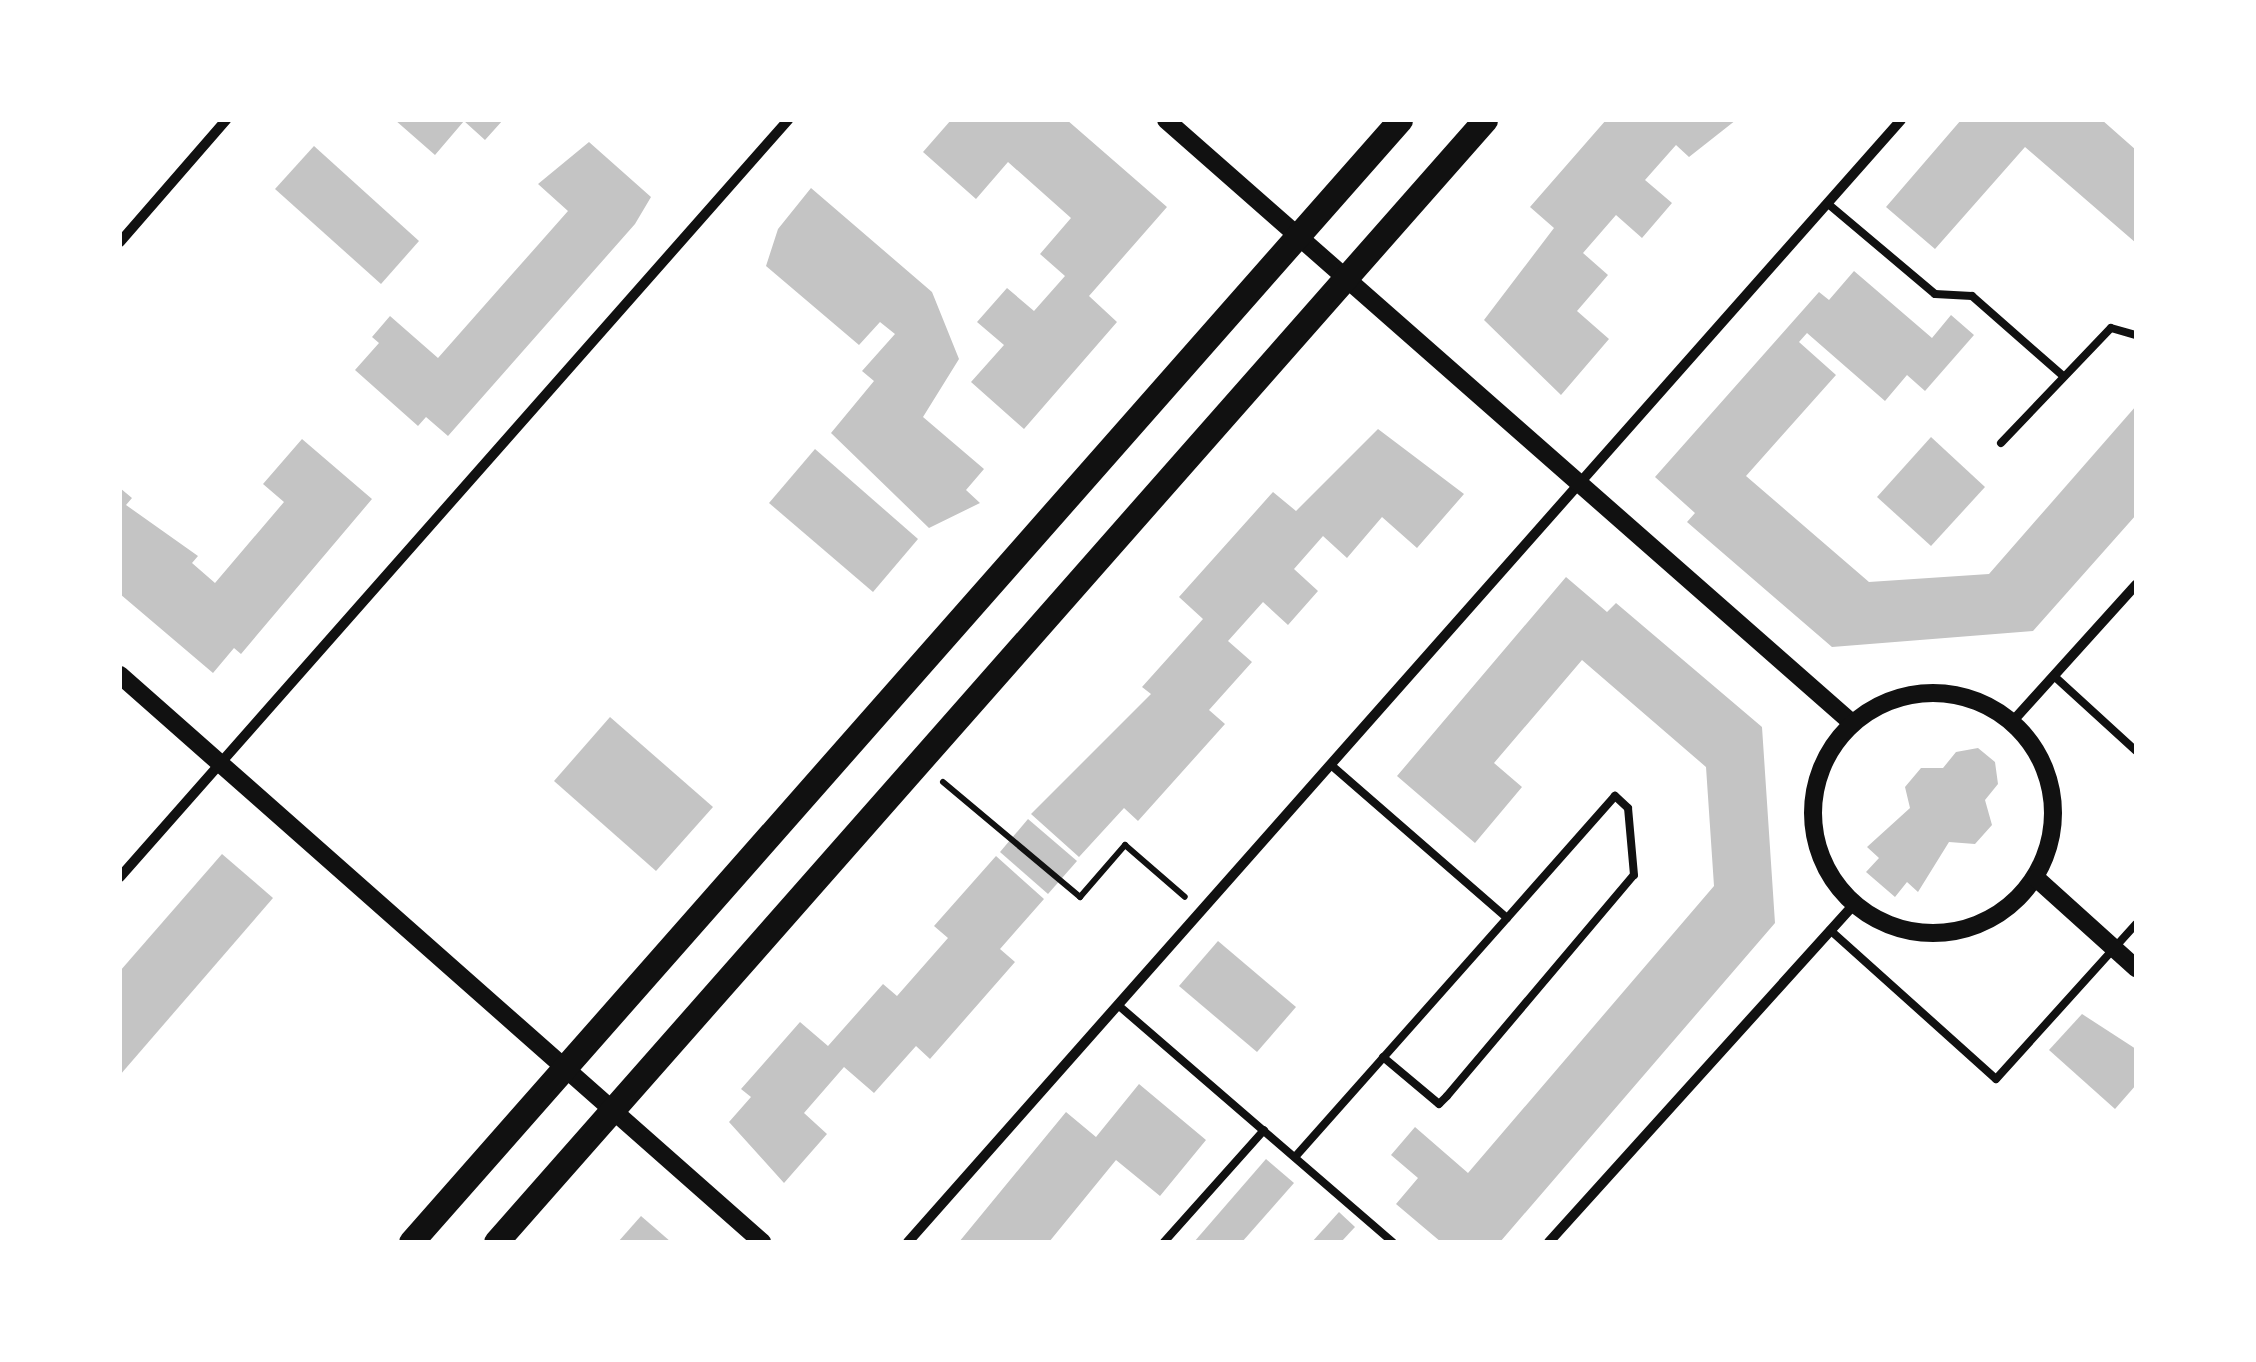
<!DOCTYPE html>
<html>
<head>
<meta charset="utf-8">
<style>
  body { margin:0 }
  #map { position:relative; width:2256px; height:1362px; overflow:hidden; background:#fff; font-family:Raleway,sans-serif }
  div>[style] { position:absolute }
  .building>* { inset:0; background:#c4c4c4 }
  .path>* { height:6px; margin:-3px; padding:0 3px; transform-origin:3px; border-radius:3px; background:#111 }
  .service>* { height:8px; margin:-4px; padding:0 4px; transform-origin:4px; border-radius:4px; background:#111 }
  .minor>* { height:10px; margin:-5px; padding:0 5px; transform-origin:5px; border-radius:5px; background:#111 }
  .tertiary>* { height:18px; margin:-9px; padding:0 9px; transform-origin:9px; border-radius:9px; background:#111 }
  .tertiary>.ring { margin:-9px; padding:0; box-sizing:content-box; background:none; border:18px solid #111; border-radius:50% }
  .primary>* { height:25px; margin:-12.5px; padding:0 12.5px; transform-origin:12.5px; border-radius:12.5px; background:#111 }
  span { translate:-50% -50%; white-space:nowrap; text-align:center; line-height:1.15; -webkit-text-stroke:8px #fff; paint-order:stroke }
  .frame { position:absolute; inset:0; border:122px solid #fff; pointer-events:none }
</style>
</head>
<body>
<div id="map">
  <div class="building">
    <i style="clip-path:polygon(395px 120px,503px 120px,485px 140px,464px 121px,435px 155px)"></i>
    <i style="clip-path:polygon(951px 120px,1067px 120px,1167px 207px,1089px 296px,1117px 322px,1024px 429px,971px 382px,1004px 345px,977px 322px,1007px 288px,1034px 311px,1065px 276px,1040px 254px,1071px 218px,1008px 162px,976px 199px,923px 152px)"></i>
    <i style="clip-path:polygon(1606px 120px,1736px 120px,1689px 157px,1676px 145px,1645px 180px,1672px 203px,1642px 238px,1616px 215px,1583px 253px,1608px 275px,1577px 311px,1609px 339px,1561px 395px,1484px 320px,1554px 228px,1530px 207px)"></i>
    <i style="clip-path:polygon(1961px 120px,2102px 120px,2136px 150px,2136px 243px,2025px 147px,1935px 249px,1886px 207px)"></i>
    <i style="clip-path:polygon(589px 142px,651px 197px,635px 224px,448px 436px,426px 417px,418px 426px,355px 370px,379px 343px,372px 337px,390px 316px,438px 358px,568px 211px,538px 184px)"></i>
    <i style="clip-path:polygon(314px 146px,419px 241px,381px 284px,275px 189px)"></i>
    <i style="clip-path:polygon(811px 188px,932px 292px,959px 359px,923px 417px,984px 469px,966px 490px,980px 503px,929px 528px,831px 433px,874px 381px,862px 371px,895px 334px,880px 322px,859px 345px,766px 266px,778px 229px)"></i>
    <i style="clip-path:polygon(1854px 271px,1932px 338px,1951px 315px,1974px 335px,1925px 391px,1907px 375px,1885px 401px,1807px 333px,1799px 342px,1836px 375px,1746px 476px,1869px 582px,1989px 574px,2136px 406px,2136px 515px,2033px 631px,1832px 647px,1687px 522px,1695px 513px,1655px 477px,1819px 292px,1829px 300px)"></i>
    <i style="clip-path:polygon(1378px 429px,1464px 494px,1417px 548px,1382px 517px,1347px 558px,1323px 536px,1294px 569px,1318px 591px,1288px 625px,1263px 602px,1228px 641px,1252px 662px,1209px 710px,1225px 724px,1138px 821px,1124px 808px,1079px 857px,1031px 814px,1151px 694px,1142px 687px,1203px 619px,1179px 597px,1273px 492px,1296px 511px)"></i>
    <i style="clip-path:polygon(1931px 437px,1985px 487px,1931px 546px,1877px 497px)"></i>
    <i style="clip-path:polygon(302px 439px,372px 499px,241px 654px,234px 648px,213px 673px,120px 594px,120px 488px,132px 498px,126px 505px,198px 556px,192px 563px,215px 583px,284px 502px,263px 484px)"></i>
    <i style="clip-path:polygon(815px 449px,918px 539px,873px 592px,769px 503px)"></i>
    <i style="clip-path:polygon(1566px 577px,1607px 612px,1616px 603px,1762px 727px,1775px 923px,1500px 1242px,1441px 1242px,1396px 1204px,1418px 1178px,1391px 1155px,1415px 1127px,1468px 1173px,1714px 886px,1706px 767px,1582px 660px,1494px 763px,1522px 787px,1475px 843px,1397px 776px)"></i>
    <i style="clip-path:polygon(610px 717px,713px 807px,656px 871px,554px 781px)"></i>
    <i style="clip-path:polygon(1978px 748px,1995px 762px,1998px 784px,1985px 800px,1992px 825px,1975px 844px,1949px 842px,1918px 892px,1907px 882px,1895px 897px,1866px 872px,1879px 858px,1867px 847px,1910px 808px,1905px 787px,1921px 768px,1943px 768px,1956px 752px)"></i>
    <i style="clip-path:polygon(1028px 819px,1077px 861px,1048px 894px,1000px 852px)"></i>
    <i style="clip-path:polygon(222px 854px,273px 898px,120px 1075px,120px 971px)"></i>
    <i style="clip-path:polygon(996px 856px,1044px 899px,1000px 949px,1015px 962px,930px 1059px,916px 1046px,874px 1093px,844px 1067px,804px 1113px,827px 1134px,784px 1183px,729px 1122px,751px 1097px,741px 1089px,800px 1022px,828px 1046px,883px 984px,897px 996px,948px 938px,934px 926px)"></i>
    <i style="clip-path:polygon(1218px 941px,1296px 1007px,1257px 1052px,1179px 986px)"></i>
    <i style="clip-path:polygon(2082px 1014px,2136px 1049px,2136px 1085px,2115px 1109px,2049px 1050px)"></i>
    <i style="clip-path:polygon(1139px 1084px,1206px 1140px,1160px 1196px,1116px 1160px,1049px 1242px,959px 1242px,1066px 1112px,1096px 1137px)"></i>
    <i style="clip-path:polygon(1266px 1159px,1294px 1183px,1242px 1242px,1194px 1242px)"></i>
    <i style="clip-path:polygon(1339px 1212px,1355px 1227px,1341px 1242px,1312px 1242px)"></i>
    <i style="clip-path:polygon(641px 1216px,671px 1242px,618px 1242px)"></i>
  </div>
  <div class="path">
    <i style="left:943px;top:782px;width:179px;rotate:40deg"></i>
    <i style="left:1080px;top:897px;width:69px;rotate:-49.1deg"></i>
    <i style="left:1125px;top:845px;width:79px;rotate:40.9deg"></i>
  </div>
  <div class="service">
    <i style="left:1827px;top:203px;width:141px;rotate:40.1deg"></i>
    <i style="left:1935px;top:294px;width:37px;rotate:3deg"></i>
    <i style="left:1972px;top:296px;width:121px;rotate:41.3deg"></i>
    <i style="left:2001px;top:443px;width:159px;rotate:-46.3deg"></i>
    <i style="left:2111px;top:328px;width:26px;rotate:16deg"></i>
    <i style="left:2054px;top:676px;width:111px;rotate:42.4deg"></i>
    <i style="left:1830px;top:930px;width:223px;rotate:41.9deg"></i>
    <i style="left:1996px;top:1079px;width:209px;rotate:-47.9deg"></i>
    <i style="left:1118px;top:1005px;width:363px;rotate:40.8deg"></i>
    <i style="left:1383px;top:1057px;width:73px;rotate:40deg"></i>
    <i style="left:1439px;top:1104px;width:11px;rotate:-45deg"></i>
    <i style="left:1447px;top:1096px;width:289px;rotate:-49.8deg"></i>
    <i style="left:1634px;top:875px;width:67px;rotate:-95.1deg"></i>
    <i style="left:1628px;top:808px;width:18px;rotate:-137deg"></i>
    <i style="left:1615px;top:796px;width:163px;rotate:131.5deg"></i>
    <i style="left:1295px;top:1157px;width:319px;rotate:-48.4deg"></i>
    <i style="left:1507px;top:918px;width:233px;rotate:-139deg"></i>
    <i style="left:1164px;top:1242px;width:150px;rotate:-48.2deg"></i>
  </div>
  <div class="minor">
    <i style="left:120px;top:242px;width:162px;rotate:-49deg"></i>
    <i style="left:2012px;top:722px;width:185px;rotate:-47.9deg"></i>
    <i style="left:120px;top:877px;width:1010px;rotate:-48.57deg"></i>
    <i style="left:908px;top:1242px;width:1498px;rotate:-48.49deg"></i>
    <i style="left:1549px;top:1242px;width:454px;rotate:-47.9deg"></i>
  </div>
  <div class="tertiary">
    <i style="left:1166px;top:120px;width:913px;rotate:41.32deg"></i>
    <i style="left:120px;top:675px;width:857px;rotate:41.45deg"></i>
    <i class="ring" style="left:1813px;top:693px;width:222px;height:222px"></i>
    <i style="left:2036px;top:878px;width:135px;rotate:42deg"></i>
  </div>
  <div class="primary">
    <i style="left:411px;top:1242px;width:1496px;rotate:-48.61deg"></i>
    <i style="left:496px;top:1242px;width:1496px;rotate:-48.61deg"></i>
  </div>
  <div class="frame"></div>
</div>
</body>
</html>
